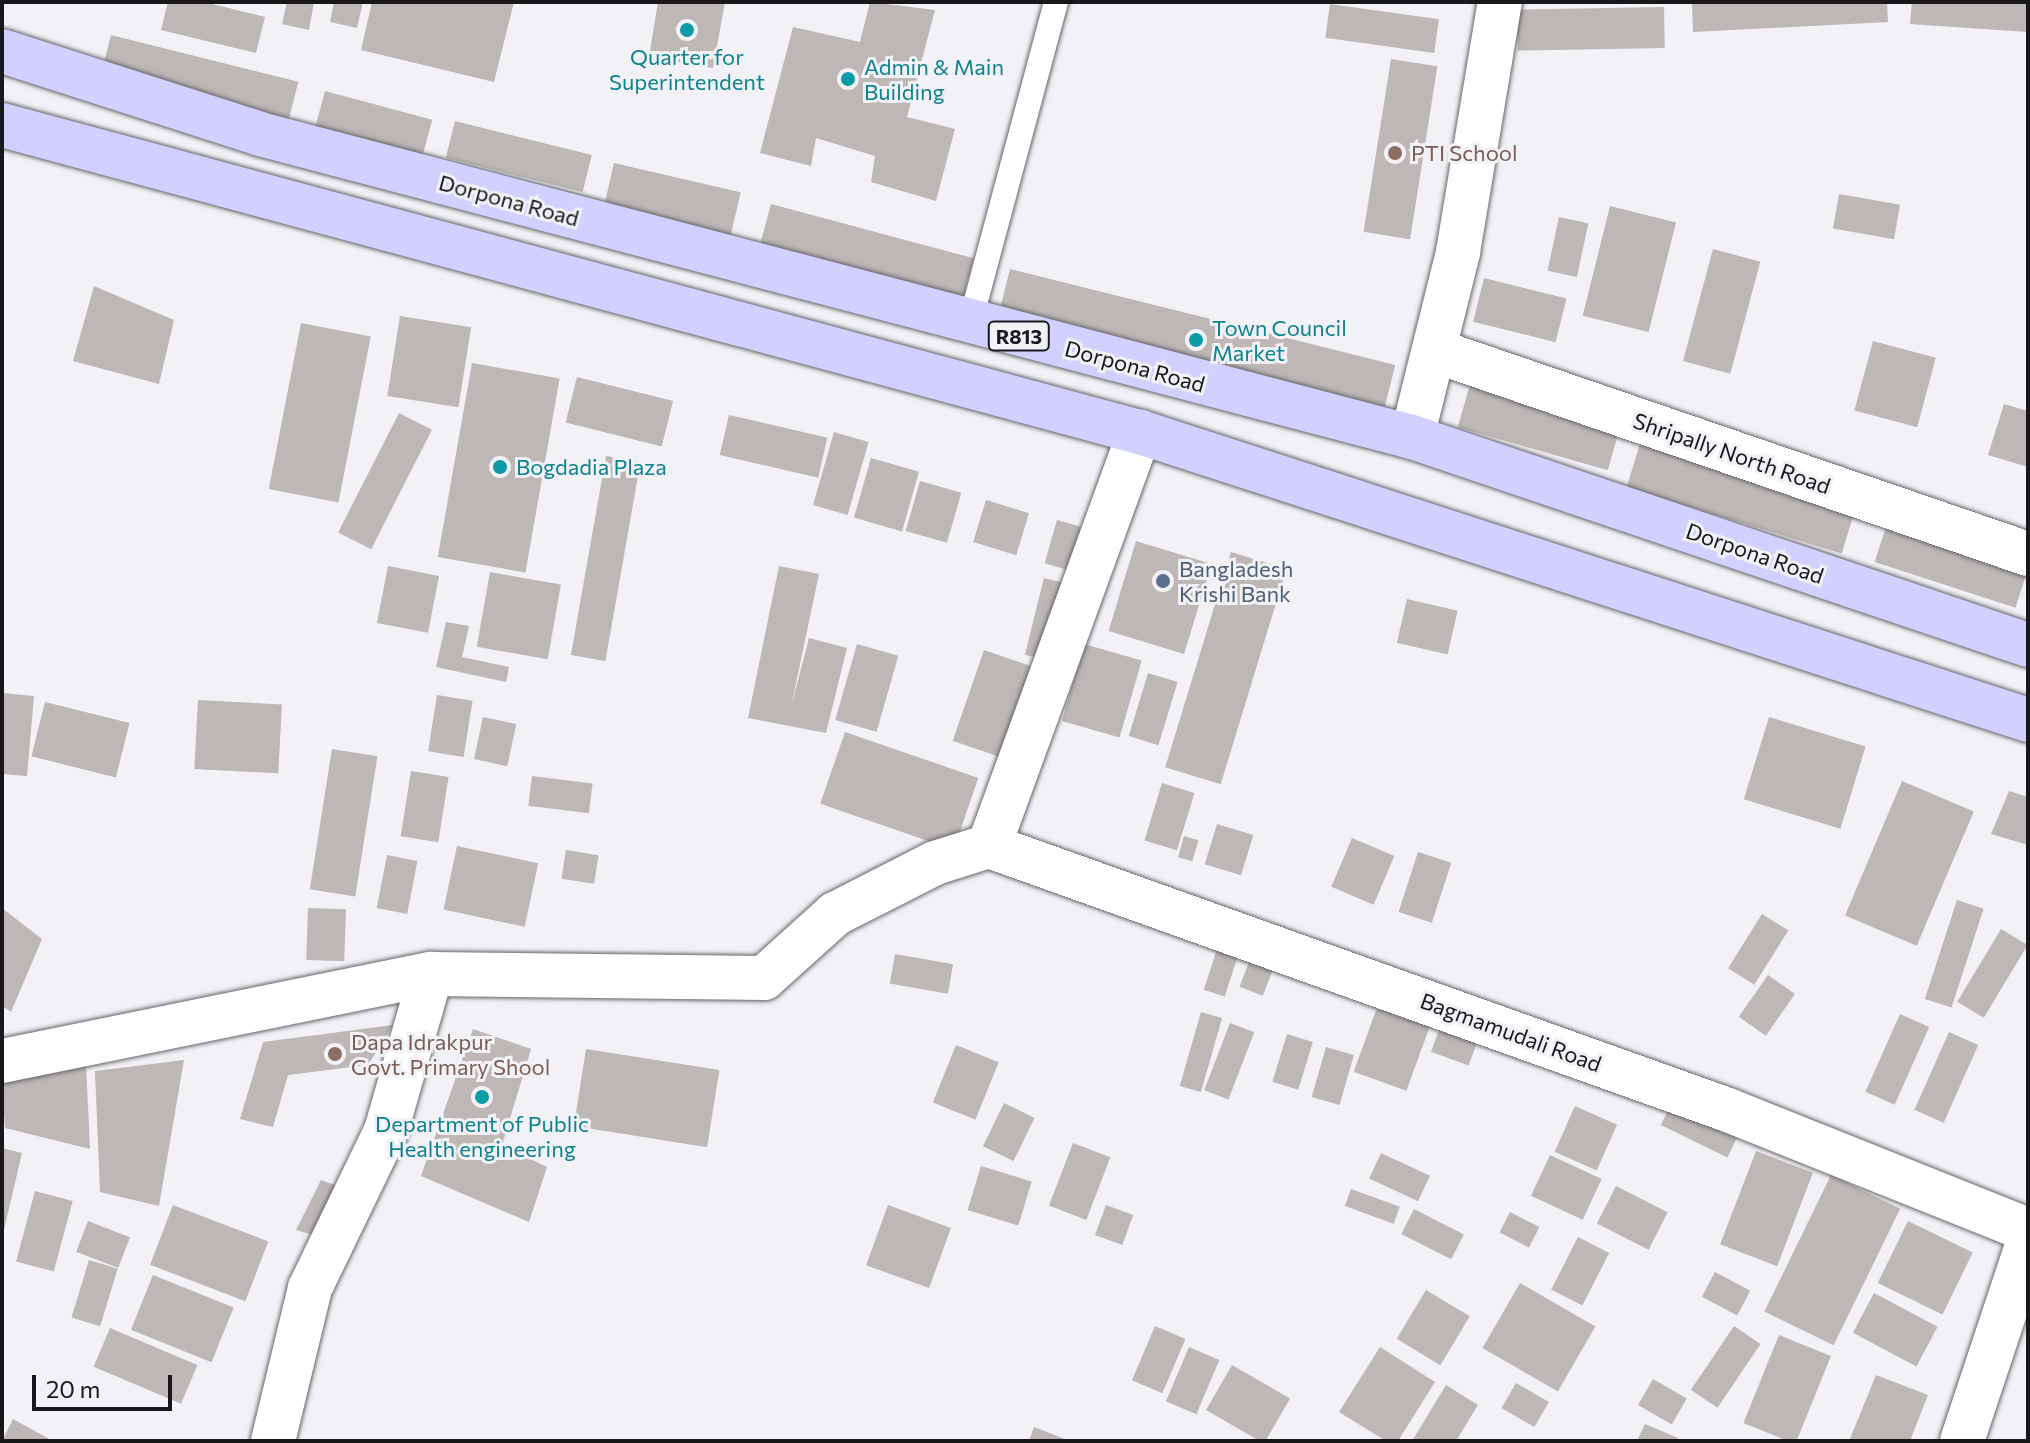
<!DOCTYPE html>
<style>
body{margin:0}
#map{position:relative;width:2030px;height:1443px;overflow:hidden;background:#f1f1f6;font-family:Commissioner,sans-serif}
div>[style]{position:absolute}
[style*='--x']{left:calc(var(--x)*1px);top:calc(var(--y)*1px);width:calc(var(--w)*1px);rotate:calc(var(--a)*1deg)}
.building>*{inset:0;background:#bdb7b6;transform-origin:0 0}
.roads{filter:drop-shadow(0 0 2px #66666b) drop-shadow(0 0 2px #66666b)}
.lane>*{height:24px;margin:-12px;padding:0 12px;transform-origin:12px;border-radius:12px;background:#fff}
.street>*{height:44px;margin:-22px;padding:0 22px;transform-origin:22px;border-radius:22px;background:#fff}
.primary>*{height:44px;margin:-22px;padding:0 22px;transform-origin:22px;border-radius:22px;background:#d2d0fe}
.dots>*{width:22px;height:22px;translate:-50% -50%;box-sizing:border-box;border:4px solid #f1f1f6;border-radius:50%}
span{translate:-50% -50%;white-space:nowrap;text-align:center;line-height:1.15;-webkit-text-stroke:6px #f1f1f6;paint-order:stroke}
.shield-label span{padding:2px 6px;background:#f1f1f6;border:2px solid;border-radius:6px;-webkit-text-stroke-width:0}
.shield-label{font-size:20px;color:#18181a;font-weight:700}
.culture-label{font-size:22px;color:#0d838f}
.left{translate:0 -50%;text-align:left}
.education-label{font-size:22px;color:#785e54}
.street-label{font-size:22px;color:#18181a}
.service-label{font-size:22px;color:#4e5e75}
.frame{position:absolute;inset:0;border:4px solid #18181a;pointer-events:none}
.scale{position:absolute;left:32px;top:1375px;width:140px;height:36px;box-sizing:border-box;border:4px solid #18181a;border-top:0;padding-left:10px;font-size:24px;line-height:28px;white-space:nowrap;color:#18181a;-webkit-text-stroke:6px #f1f1f6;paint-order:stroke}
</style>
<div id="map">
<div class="building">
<div style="clip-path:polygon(168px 2px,204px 2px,265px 17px,256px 53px,161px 30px)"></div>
<div style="clip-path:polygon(287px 2px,314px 2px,309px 30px,282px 24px)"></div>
<div style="clip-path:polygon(334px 2px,363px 2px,357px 28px,330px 22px)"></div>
<div style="clip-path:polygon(372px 2px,514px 2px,494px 82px,361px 50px)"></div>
<div style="clip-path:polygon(658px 2px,725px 2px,713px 68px,649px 57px)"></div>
<div style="clip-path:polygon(870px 2px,935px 10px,907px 117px,955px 129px,936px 201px,871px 182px,875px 156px,816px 138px,811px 166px,760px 153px,793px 27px,860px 42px)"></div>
<div style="clip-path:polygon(1692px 2px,1887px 2px,1888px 22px,1693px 32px)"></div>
<div style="clip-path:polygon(1912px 2px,2028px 2px,2028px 32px,1910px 24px)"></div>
<div style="left:1330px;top:4px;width:110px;height:34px;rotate:8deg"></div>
<div style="left:1664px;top:7px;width:41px;height:147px;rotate:89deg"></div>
<div style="left:111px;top:35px;width:193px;height:42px;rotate:14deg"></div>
<div style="left:1391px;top:59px;width:47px;height:175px;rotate:9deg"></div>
<div style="left:325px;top:91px;width:111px;height:41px;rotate:15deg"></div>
<div style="left:455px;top:121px;width:141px;height:38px;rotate:14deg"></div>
<div style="left:614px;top:163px;width:130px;height:45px;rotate:13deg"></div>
<div style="left:1839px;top:194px;width:62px;height:35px;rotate:10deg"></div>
<div style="left:771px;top:204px;width:210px;height:42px;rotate:15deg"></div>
<div style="left:1610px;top:206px;width:68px;height:113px;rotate:14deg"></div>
<div style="left:1559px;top:217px;width:30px;height:55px;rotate:12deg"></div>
<div style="left:1713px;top:249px;width:49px;height:116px;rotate:15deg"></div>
<div style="left:1010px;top:269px;width:397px;height:46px;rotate:14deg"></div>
<div style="left:1484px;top:278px;width:85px;height:45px;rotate:14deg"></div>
<div style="clip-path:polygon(94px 286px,174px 320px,159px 384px,73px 361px)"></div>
<div style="left:400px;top:316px;width:72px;height:81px;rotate:9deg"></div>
<div style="left:301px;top:323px;width:71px;height:169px;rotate:11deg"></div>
<div style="left:1873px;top:341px;width:65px;height:72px;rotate:15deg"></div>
<div style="left:472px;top:363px;width:89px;height:197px;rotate:10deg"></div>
<div style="left:577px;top:377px;width:99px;height:47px;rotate:14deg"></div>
<div style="left:1471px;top:381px;width:156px;height:48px;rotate:16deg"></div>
<div style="clip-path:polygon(2004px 404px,2028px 411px,2028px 467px,1988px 455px)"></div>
<div style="left:399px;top:413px;width:37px;height:134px;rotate:27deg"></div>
<div style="left:729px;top:415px;width:101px;height:41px;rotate:13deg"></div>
<div style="left:834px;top:432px;width:36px;height:76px;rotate:16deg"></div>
<div style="left:1642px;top:437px;width:225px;height:53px;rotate:17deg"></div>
<div style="left:606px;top:456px;width:35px;height:202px;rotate:10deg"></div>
<div style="left:871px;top:458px;width:50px;height:62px;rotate:16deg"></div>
<div style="left:920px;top:481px;width:43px;height:52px;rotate:16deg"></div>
<div style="left:986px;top:500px;width:45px;height:44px;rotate:17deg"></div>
<div style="left:1057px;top:520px;width:29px;height:45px;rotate:16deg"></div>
<div style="left:1887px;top:524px;width:148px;height:40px;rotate:18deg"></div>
<div style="left:1136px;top:541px;width:79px;height:94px;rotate:17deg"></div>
<div style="left:1231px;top:552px;width:58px;height:225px;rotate:17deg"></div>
<div style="left:388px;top:566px;width:52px;height:58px;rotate:11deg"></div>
<div style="clip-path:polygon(779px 566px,819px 574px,791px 707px,809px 638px,847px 648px,826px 733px,748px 718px)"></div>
<div style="left:490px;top:572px;width:72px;height:76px;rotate:10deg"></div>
<div style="left:1044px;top:578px;width:25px;height:79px;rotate:14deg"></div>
<div style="left:1407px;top:599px;width:52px;height:45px;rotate:13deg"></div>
<div style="clip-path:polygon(446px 622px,469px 626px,462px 657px,509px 667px,506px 682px,436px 667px)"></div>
<div style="left:857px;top:644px;width:43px;height:79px;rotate:16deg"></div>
<div style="left:1084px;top:644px;width:60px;height:80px;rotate:16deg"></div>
<div style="left:984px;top:650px;width:59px;height:96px;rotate:19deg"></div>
<div style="left:1148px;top:673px;width:31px;height:66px;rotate:17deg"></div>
<div style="clip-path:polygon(2px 693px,34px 696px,27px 776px,2px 774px)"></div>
<div style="left:437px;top:695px;width:36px;height:57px;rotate:9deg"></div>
<div style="left:198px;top:700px;width:84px;height:69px;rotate:3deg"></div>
<div style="left:45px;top:702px;width:87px;height:56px;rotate:14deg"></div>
<div style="left:483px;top:717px;width:34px;height:43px;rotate:12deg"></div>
<div style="left:1769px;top:717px;width:101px;height:86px;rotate:17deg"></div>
<div style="left:845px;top:732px;width:141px;height:76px;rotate:19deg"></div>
<div style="left:332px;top:749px;width:46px;height:142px;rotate:9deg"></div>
<div style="left:411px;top:771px;width:38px;height:66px;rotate:9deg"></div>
<div style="left:532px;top:776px;width:61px;height:30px;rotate:7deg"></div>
<div style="left:1902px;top:781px;width:78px;height:146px;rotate:23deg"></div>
<div style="left:1162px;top:783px;width:34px;height:60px;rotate:17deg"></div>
<div style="clip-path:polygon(2009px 791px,2028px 797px,2028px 845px,1991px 834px)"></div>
<div style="left:1217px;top:824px;width:38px;height:42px;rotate:17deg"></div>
<div style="left:1184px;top:836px;width:15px;height:22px;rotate:16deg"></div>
<div style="left:1352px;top:838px;width:46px;height:53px;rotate:23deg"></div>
<div style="left:457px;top:846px;width:83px;height:65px;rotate:12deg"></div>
<div style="left:566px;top:850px;width:33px;height:29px;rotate:9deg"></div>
<div style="left:1418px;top:852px;width:35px;height:63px;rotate:18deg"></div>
<div style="left:387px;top:855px;width:31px;height:54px;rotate:11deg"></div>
<div style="left:1957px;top:900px;width:28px;height:104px;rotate:18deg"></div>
<div style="clip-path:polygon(2px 908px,42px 939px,11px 1012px,2px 1006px)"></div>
<div style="left:308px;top:908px;width:38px;height:52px;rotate:2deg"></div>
<div style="left:1762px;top:914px;width:31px;height:64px;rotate:32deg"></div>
<div style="left:2001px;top:929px;width:31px;height:85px;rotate:31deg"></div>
<div style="left:1218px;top:946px;width:22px;height:46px;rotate:18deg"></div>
<div style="left:895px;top:954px;width:59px;height:30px;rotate:10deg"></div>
<div style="left:1252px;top:954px;width:25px;height:35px;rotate:21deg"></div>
<div style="left:1768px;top:975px;width:33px;height:51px;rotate:35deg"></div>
<div style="left:1378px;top:1005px;width:56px;height:71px;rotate:20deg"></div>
<div style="left:1201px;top:1012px;width:22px;height:77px;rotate:16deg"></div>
<div style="left:1900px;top:1014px;width:32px;height:85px;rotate:24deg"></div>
<div style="left:1444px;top:1016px;width:40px;height:38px;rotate:20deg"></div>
<div style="left:1230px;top:1023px;width:26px;height:72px;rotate:21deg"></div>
<div style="clip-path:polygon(393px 1025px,368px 1065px,288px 1075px,273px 1127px,240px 1119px,263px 1042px)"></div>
<div style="clip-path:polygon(473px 1029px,531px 1049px,502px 1145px,547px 1167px,529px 1222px,421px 1176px)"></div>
<div style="left:1949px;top:1032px;width:32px;height:85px;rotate:24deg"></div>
<div style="left:1287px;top:1034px;width:27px;height:50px;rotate:17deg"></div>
<div style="left:956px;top:1045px;width:46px;height:62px;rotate:22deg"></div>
<div style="left:1326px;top:1047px;width:29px;height:52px;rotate:16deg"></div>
<div style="left:586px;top:1049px;width:135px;height:78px;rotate:9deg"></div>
<div style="clip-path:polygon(184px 1060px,159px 1206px,100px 1192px,95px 1071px)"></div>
<div style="clip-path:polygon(86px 1064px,90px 1149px,5px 1128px,2px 1082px)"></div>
<div style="left:1674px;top:1098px;width:74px;height:30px;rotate:26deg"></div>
<div style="left:1004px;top:1103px;width:34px;height:48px;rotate:26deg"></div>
<div style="left:1575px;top:1106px;width:46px;height:50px;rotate:24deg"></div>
<div style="left:1073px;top:1143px;width:40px;height:67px;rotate:21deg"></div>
<div style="clip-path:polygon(2px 1148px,22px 1153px,3px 1234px,2px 1234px)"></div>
<div style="left:1756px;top:1151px;width:61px;height:100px;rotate:21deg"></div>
<div style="left:1381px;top:1153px;width:54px;height:28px;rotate:25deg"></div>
<div style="left:1550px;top:1155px;width:57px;height:45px;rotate:25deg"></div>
<div style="left:981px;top:1166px;width:53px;height:46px;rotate:17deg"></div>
<div style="left:1831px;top:1175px;width:77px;height:152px;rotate:26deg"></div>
<div style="clip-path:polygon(321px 1180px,343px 1188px,320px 1237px,296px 1230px)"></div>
<div style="left:1616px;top:1186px;width:58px;height:42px;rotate:27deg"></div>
<div style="left:1351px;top:1189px;width:52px;height:18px;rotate:20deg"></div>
<div style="left:35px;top:1191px;width:39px;height:73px;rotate:15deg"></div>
<div style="left:173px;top:1205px;width:102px;height:64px;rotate:21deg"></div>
<div style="left:888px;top:1205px;width:67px;height:64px;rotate:20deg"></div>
<div style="left:1106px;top:1205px;width:29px;height:32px;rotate:20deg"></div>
<div style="left:1414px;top:1209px;width:56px;height:28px;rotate:27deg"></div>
<div style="left:1510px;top:1212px;width:33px;height:23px;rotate:27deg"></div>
<div style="left:88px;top:1221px;width:45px;height:33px;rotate:21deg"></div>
<div style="left:1908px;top:1221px;width:72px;height:69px;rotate:26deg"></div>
<div style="left:1578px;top:1237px;width:35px;height:59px;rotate:27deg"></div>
<div style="left:89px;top:1260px;width:30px;height:60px;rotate:17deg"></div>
<div style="left:1715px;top:1272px;width:40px;height:28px;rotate:28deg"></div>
<div style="left:153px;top:1275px;width:87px;height:59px;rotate:22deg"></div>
<div style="left:1520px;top:1283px;width:87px;height:75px;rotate:30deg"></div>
<div style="left:1426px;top:1290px;width:51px;height:57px;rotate:31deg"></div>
<div style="left:1874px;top:1293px;width:72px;height:45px;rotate:28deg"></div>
<div style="left:1155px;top:1326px;width:33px;height:59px;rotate:23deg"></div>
<div style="left:1734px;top:1326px;width:32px;height:77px;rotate:34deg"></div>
<div style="left:110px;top:1328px;width:95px;height:42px;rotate:23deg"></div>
<div style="left:1779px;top:1335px;width:56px;height:95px;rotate:22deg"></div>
<div style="left:1189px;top:1347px;width:33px;height:59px;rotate:23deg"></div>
<div style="clip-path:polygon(1380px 1347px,1435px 1382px,1398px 1441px,1386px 1441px,1339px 1412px)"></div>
<div style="left:1232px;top:1365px;width:67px;height:52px;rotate:30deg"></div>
<div style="clip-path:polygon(1876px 1375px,1928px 1395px,1910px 1441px,1849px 1441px)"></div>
<div style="left:1653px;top:1379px;width:39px;height:30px;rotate:30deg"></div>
<div style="left:1516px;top:1383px;width:38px;height:29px;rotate:30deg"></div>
<div style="clip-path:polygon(1446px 1385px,1478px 1405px,1456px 1441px,1412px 1441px)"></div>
<div style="clip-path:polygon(13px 1419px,53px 1441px,2px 1441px)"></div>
<div style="clip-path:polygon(1645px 1424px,1678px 1438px,1677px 1441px,1637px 1441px)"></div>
<div style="clip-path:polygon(1034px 1427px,1070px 1441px,1029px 1441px)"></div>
</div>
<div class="roads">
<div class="lane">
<div style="--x:970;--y:323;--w:332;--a:-75"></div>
</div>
<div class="street">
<div style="--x:1436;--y:351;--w:626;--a:18.93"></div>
<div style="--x:1412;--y:437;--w:191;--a:-76"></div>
<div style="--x:1458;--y:252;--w:254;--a:-80.5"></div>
<div style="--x:989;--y:846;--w:785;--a:19.66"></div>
<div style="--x:1728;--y:1110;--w:323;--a:21.8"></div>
<div style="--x:2;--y:1061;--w:438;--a:-11.5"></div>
<div style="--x:431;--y:974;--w:333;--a:0.7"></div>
<div style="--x:764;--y:978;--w:96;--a:-42"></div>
<div style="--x:835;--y:914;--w:112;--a:-27"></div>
<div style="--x:935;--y:863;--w:57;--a:-17.5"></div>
<div style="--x:989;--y:846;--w:441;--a:-70"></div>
<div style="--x:273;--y:1441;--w:157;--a:-76.4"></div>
<div style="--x:310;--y:1288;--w:174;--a:-64.2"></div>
<div style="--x:386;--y:1131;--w:163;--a:-74"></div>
<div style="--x:1962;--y:1441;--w:209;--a:-71.6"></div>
</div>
<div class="primary">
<div style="--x:2;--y:51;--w:271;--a:17.8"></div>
<div style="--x:260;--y:134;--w:1191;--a:14.74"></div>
<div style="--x:1412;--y:437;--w:650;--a:18.66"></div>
<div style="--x:2;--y:125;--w:1179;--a:15.1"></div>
<div style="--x:1140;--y:432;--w:934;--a:17.97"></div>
</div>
</div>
<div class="dots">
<div style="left:687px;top:30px;background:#0f9aa8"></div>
<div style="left:848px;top:79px;background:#0f9aa8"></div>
<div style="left:1395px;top:153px;background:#8d6e63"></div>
<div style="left:1196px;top:340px;background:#0f9aa8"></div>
<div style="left:500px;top:467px;background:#0f9aa8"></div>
<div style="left:1163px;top:581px;background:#5c6f8a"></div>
<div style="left:335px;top:1054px;background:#8d6e63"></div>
<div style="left:482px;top:1097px;background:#0f9aa8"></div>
</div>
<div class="shield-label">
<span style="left:1019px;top:336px">R813</span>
</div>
<div class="culture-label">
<span style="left:687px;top:69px">Quarter for<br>Superintendent</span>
<span class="left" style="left:864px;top:79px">Admin &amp; Main<br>Building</span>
<span class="left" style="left:1212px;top:340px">Town Council<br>Market</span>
<span class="left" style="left:516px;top:467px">Bogdadia Plaza</span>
<span style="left:482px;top:1136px">Department of Public<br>Health engineering</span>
</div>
<div class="education-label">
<span class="left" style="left:1411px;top:153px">PTI School</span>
<span class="left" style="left:351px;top:1054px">Dapa Idrakpur<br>Govt. Primary Shool</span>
</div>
<div class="street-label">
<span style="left:509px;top:200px;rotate:15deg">Dorpona Road</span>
<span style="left:1135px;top:366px;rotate:15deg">Dorpona Road</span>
<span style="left:1732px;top:453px;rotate:19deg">Shripally North Road</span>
<span style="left:1755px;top:553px;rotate:19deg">Dorpona Road</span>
<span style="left:1511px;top:1032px;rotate:20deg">Bagmamudali Road</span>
</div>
<div class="service-label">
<span class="left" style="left:1179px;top:581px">Bangladesh<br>Krishi Bank</span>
</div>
<div class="frame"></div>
<div class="scale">20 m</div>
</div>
